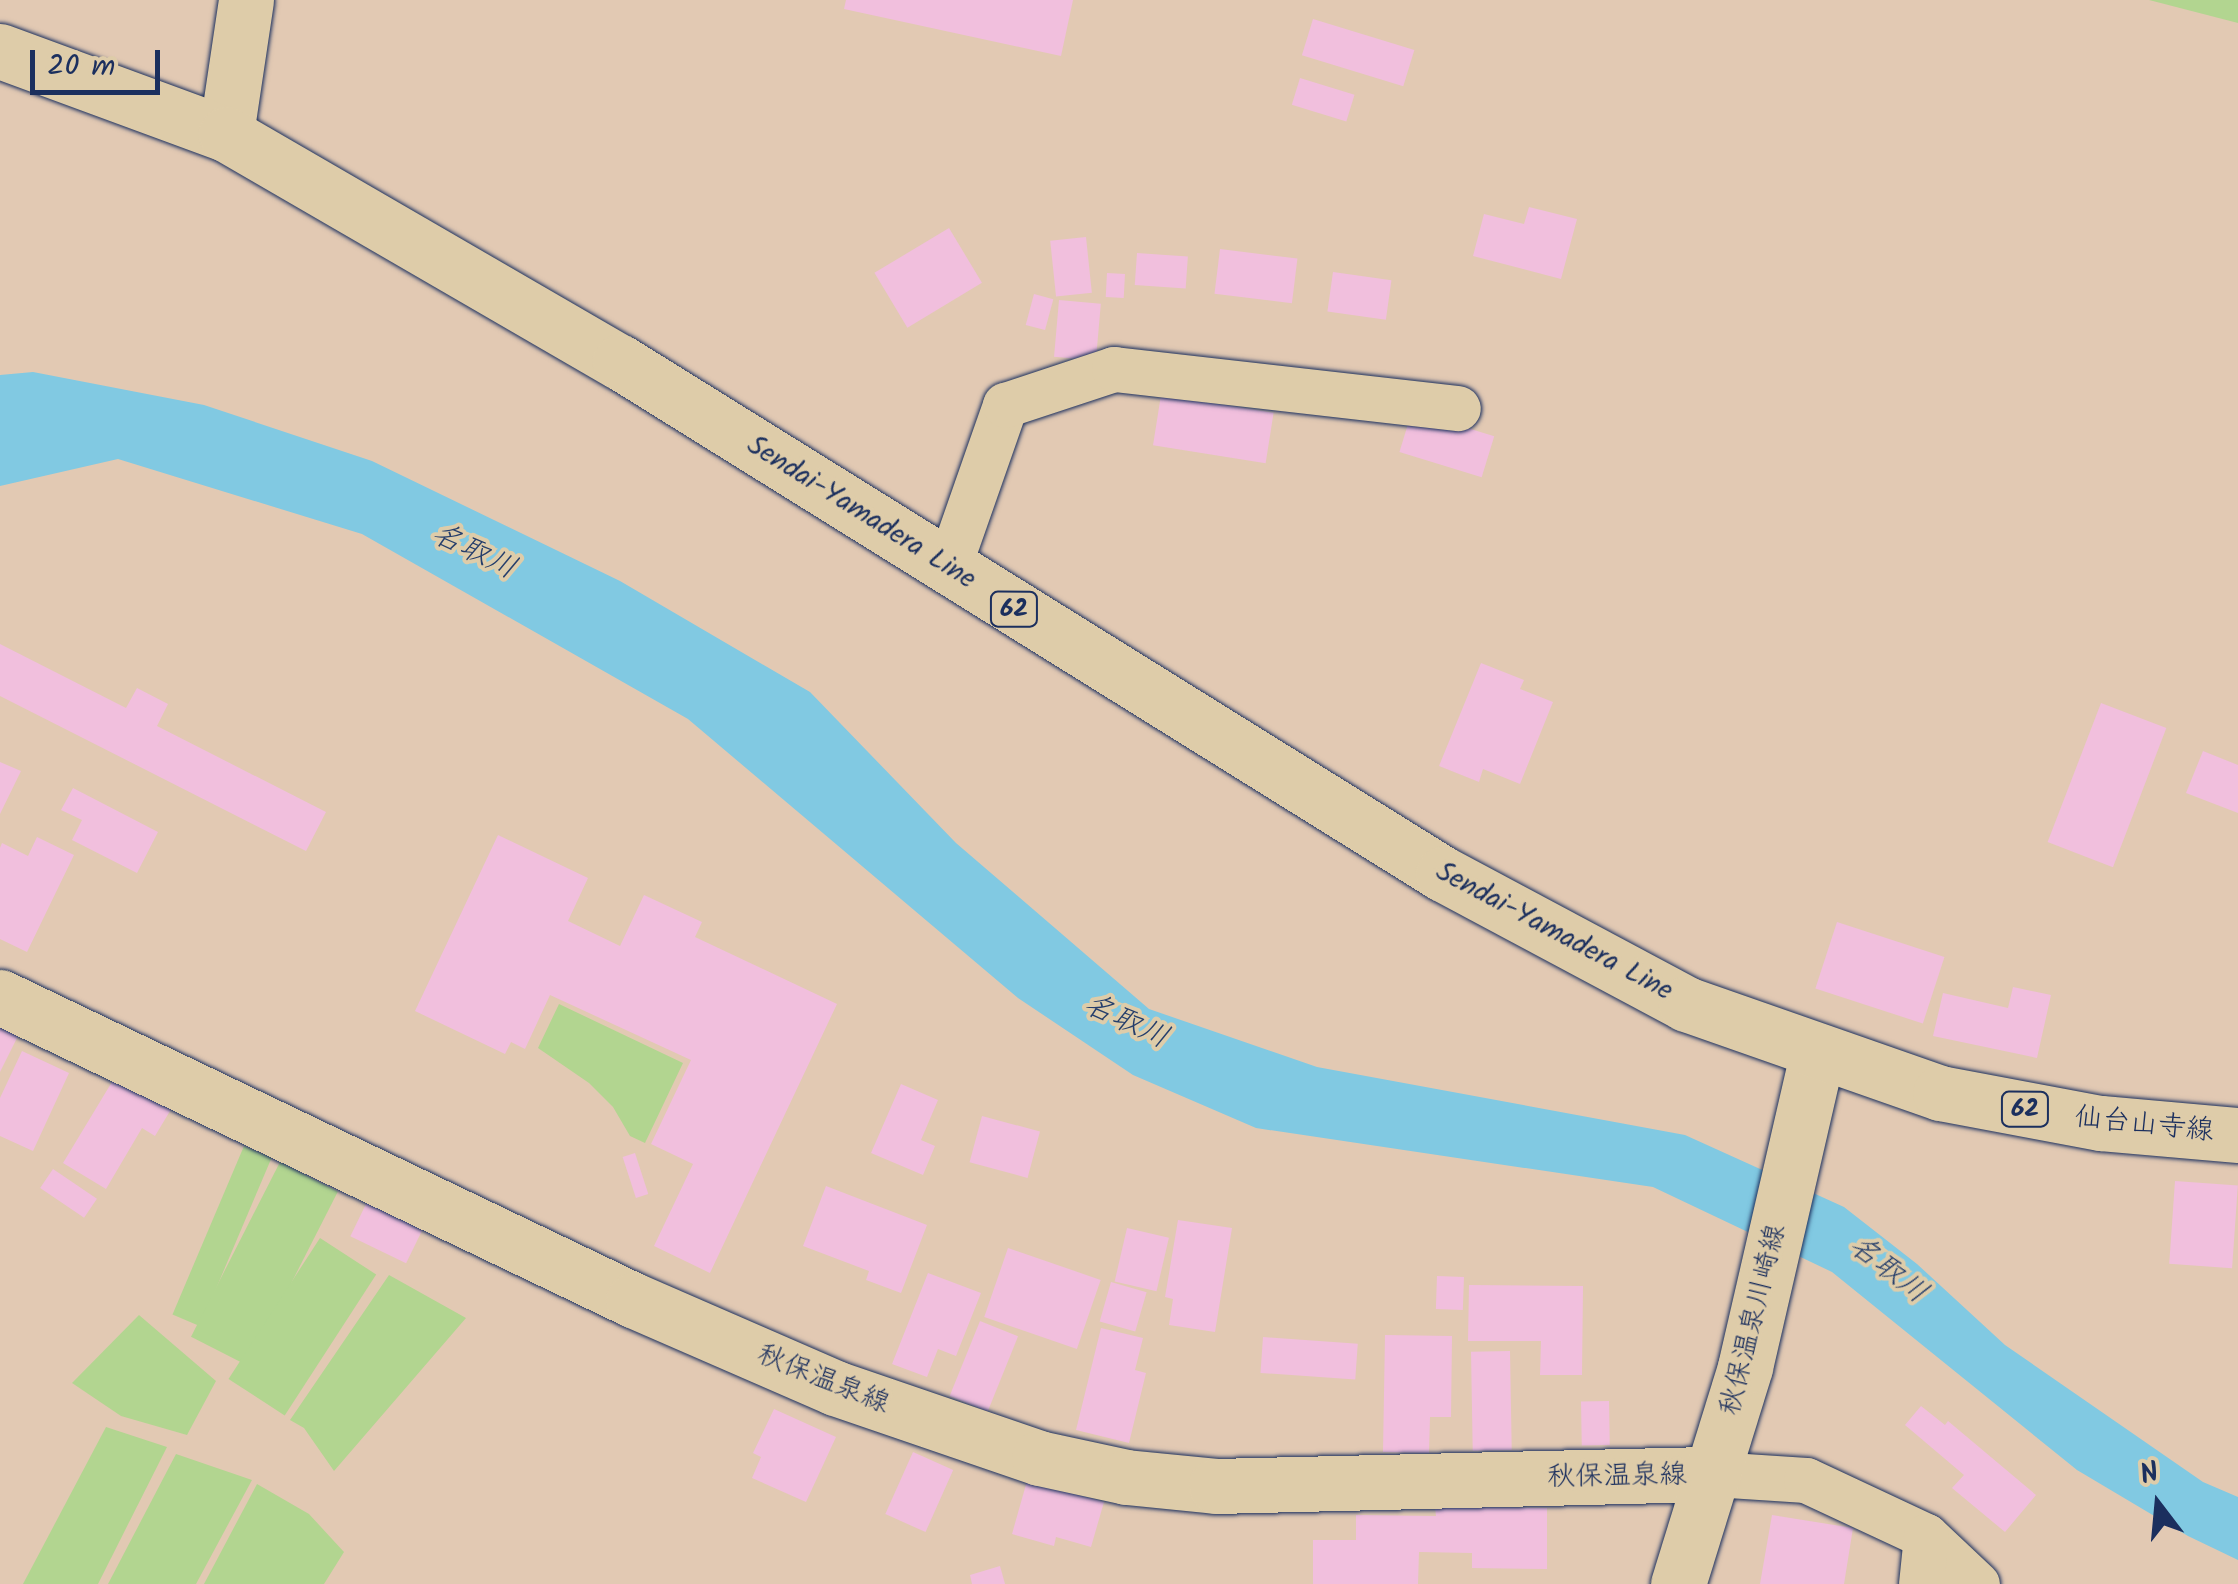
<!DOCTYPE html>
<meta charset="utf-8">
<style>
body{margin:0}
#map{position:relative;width:2238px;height:1584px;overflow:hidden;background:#e2c9b3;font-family:Kalam,"Klee One",sans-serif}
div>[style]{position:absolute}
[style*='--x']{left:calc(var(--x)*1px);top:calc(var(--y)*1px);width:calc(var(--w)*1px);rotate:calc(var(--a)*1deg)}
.green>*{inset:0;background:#b2d590;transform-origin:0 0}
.water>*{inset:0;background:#81c9e2}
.building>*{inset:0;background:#f1bfdd;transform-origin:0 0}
.roads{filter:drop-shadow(0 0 2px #1b2f5e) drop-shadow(0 0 2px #1b2f5e)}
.minor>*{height:45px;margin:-22.5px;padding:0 22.5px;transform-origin:22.5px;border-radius:22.5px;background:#decca9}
.secondary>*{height:55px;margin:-27.5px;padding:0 27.5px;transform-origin:27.5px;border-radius:27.5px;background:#decca9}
.primary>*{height:55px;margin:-27.5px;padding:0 27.5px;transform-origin:27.5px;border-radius:27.5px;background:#decca9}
span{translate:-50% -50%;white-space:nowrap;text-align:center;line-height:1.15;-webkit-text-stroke:8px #decca9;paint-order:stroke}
.shield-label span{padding:2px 8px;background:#decca9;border:2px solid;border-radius:8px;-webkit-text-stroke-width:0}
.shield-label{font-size:25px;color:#1b2f5e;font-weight:700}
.street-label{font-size:28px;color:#1b2f5e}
.water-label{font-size:30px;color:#253e6b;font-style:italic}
.north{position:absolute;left:2108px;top:1454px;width:100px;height:100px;-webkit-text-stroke:8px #decca9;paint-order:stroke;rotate:344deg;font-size:28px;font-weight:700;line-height:40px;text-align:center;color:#1b2f5e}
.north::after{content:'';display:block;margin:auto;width:35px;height:45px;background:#1b2f5e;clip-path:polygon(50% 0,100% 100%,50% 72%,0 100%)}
.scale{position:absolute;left:30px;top:50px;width:130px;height:45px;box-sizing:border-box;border:5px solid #1b2f5e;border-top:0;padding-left:12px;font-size:30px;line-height:35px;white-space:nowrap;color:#1b2f5e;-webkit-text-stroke:8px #decca9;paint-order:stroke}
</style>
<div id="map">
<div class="green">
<div style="clip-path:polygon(2149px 0,2238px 0,2238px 23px)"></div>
<div style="clip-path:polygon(559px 1004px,683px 1063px,645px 1143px,630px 1136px,613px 1107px,589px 1083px,538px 1048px)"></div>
<div style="left:244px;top:1146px;width:30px;height:183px;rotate:23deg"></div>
<div style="left:280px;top:1162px;width:65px;height:196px;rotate:27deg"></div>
<div style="left:320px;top:1238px;width:67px;height:168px;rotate:33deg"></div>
<div style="clip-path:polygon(389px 1275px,466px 1318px,334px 1471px,304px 1428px,290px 1420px)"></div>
<div style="clip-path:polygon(139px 1315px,216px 1381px,187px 1435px,121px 1416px,72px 1383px)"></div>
<div style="clip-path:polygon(106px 1427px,167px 1447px,98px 1584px,23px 1584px)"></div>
<div style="clip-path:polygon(176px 1454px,252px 1480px,196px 1584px,108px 1584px)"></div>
<div style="clip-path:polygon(257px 1484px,309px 1514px,344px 1552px,324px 1584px,204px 1584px)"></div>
</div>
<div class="water">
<div style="clip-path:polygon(33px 372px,204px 405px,372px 461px,620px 581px,810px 692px,956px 843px,1149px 1009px,1317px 1067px,1685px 1135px,1844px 1207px,1917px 1264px,2005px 1345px,2203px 1482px,2238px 1497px,2238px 1560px,2188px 1536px,2077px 1470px,1832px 1272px,1653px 1187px,1256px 1128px,1133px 1075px,1018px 998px,688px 719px,362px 534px,118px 459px,0 486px,0 375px)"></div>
</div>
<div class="building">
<div style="clip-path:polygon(846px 0,1073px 0,1061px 56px,844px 9px)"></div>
<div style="left:1313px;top:19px;width:106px;height:38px;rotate:17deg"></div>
<div style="left:1300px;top:78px;width:57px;height:28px;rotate:17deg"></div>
<div style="clip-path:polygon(1529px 207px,1577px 219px,1561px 279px,1473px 256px,1484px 214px,1524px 224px)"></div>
<div style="left:949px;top:228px;width:64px;height:87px;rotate:59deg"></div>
<div style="left:1086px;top:237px;width:56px;height:36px;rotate:84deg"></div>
<div style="left:1220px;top:249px;width:78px;height:45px;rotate:7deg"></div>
<div style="left:1137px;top:253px;width:51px;height:32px;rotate:4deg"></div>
<div style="left:1333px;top:272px;width:59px;height:40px;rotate:8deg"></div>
<div style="left:1107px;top:273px;width:18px;height:24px;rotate:3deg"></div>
<div style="left:1034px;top:294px;width:20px;height:32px;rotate:15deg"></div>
<div style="left:1059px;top:300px;width:42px;height:57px;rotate:5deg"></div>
<div style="left:1161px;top:395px;width:114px;height:51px;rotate:9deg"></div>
<div style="left:1412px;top:411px;width:86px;height:43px;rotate:17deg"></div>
<div style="clip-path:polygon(0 644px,126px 708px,137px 688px,168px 704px,157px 726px,326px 812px,306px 851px,0 696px)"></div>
<div style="clip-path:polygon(1481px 663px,1524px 680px,1520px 689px,1553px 702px,1520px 784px,1483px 769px,1479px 782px,1439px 766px)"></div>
<div style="left:2101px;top:703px;width:70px;height:149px;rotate:21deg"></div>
<div style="clip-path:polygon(2203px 751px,2238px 765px,2238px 813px,2186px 793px)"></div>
<div style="clip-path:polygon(0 762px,21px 771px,0 814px)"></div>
<div style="clip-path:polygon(73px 788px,158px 832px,137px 873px,72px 840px,82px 820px,61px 810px)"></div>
<div style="clip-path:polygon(498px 835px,588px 878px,568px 921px,620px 946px,644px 895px,702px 922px,695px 937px,837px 1004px,710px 1273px,654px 1246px,693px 1164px,651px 1144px,691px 1060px,550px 995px,525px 1049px,511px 1042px,505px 1054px,415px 1011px)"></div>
<div style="clip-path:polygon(37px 837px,74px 855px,27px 952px,0 939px,0 848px,2px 843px,28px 856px)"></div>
<div style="left:1837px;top:922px;width:113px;height:70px;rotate:18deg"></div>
<div style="clip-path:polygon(2013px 987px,2051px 995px,2037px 1058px,1933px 1036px,1943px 993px,2008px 1008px)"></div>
<div style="clip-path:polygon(0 1027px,18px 1036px,0 1072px)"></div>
<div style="clip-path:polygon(22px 1051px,69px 1073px,33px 1151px,0 1136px,0 1098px)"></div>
<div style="clip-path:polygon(118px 1072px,173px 1106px,155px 1136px,142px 1128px,106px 1189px,63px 1163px)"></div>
<div style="clip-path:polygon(901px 1084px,938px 1100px,921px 1140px,935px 1146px,923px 1175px,871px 1153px)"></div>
<div style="left:982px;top:1116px;width:60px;height:48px;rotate:15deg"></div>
<div style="left:635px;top:1153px;width:43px;height:13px;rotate:72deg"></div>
<div style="left:53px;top:1169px;width:53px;height:23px;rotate:34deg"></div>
<div style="left:2175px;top:1181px;width:63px;height:83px;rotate:4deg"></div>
<div style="clip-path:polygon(826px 1186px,927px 1225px,901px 1293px,866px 1280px,869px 1271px,803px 1246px)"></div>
<div style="left:367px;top:1202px;width:62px;height:38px;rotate:26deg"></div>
<div style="clip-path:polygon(1178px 1220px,1232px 1228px,1215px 1332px,1169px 1325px,1173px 1299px,1165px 1297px)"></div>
<div style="left:1127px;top:1228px;width:43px;height:55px;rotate:13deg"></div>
<div style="left:1008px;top:1248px;width:98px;height:73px;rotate:19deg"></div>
<div style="clip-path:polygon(928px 1273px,981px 1293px,956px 1356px,938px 1349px,927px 1377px,892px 1364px)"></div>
<div style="left:1437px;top:1276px;width:27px;height:33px;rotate:2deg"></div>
<div style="left:1111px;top:1282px;width:37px;height:41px;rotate:16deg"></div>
<div style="clip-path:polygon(1469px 1285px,1583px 1286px,1582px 1375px,1540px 1375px,1541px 1341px,1468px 1341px)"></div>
<div style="left:980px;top:1321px;width:41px;height:81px;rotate:22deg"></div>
<div style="clip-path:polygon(1101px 1328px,1143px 1338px,1135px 1370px,1146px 1373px,1129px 1443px,1076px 1430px)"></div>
<div style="clip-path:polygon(1385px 1335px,1452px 1336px,1451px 1417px,1430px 1417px,1429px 1453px,1383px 1452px)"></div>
<div style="left:1263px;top:1337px;width:95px;height:36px;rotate:4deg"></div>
<div style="left:1510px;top:1351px;width:99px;height:39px;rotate:89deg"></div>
<div style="left:1609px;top:1401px;width:44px;height:28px;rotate:89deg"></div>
<div style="clip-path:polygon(1921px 1406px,1945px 1425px,1948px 1421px,2036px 1495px,2005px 1532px,1952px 1488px,1964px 1475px,1905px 1425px)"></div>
<div style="clip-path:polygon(774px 1409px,836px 1437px,806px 1502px,752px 1478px,761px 1457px,753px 1453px)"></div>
<div style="left:913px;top:1452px;width:44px;height:68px;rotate:24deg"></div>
<div style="clip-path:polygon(1027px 1481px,1104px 1502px,1091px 1547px,1056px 1537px,1054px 1546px,1012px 1534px)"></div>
<div style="clip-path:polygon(1435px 1507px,1547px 1508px,1547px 1569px,1472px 1568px,1472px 1553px,1419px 1552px,1418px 1584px,1313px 1584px,1313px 1540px,1356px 1540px,1356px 1515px,1436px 1516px)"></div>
<div style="clip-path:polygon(1772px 1515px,1853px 1528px,1844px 1584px,1760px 1584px)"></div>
<div style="clip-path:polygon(1000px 1566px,1005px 1584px,972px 1584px,970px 1575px)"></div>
</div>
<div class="roads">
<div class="minor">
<div style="--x:948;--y:568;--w:173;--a:-70.7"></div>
<div style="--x:1005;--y:405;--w:115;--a:-18.3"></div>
<div style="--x:1114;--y:369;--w:346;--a:6.5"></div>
<div style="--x:1714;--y:1474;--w:92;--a:3.7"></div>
<div style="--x:1806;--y:1480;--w:132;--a:25"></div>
<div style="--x:1926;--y:1536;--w:70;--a:43.3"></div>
<div style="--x:1921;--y:1584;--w:48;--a:-84.1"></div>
</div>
<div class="secondary">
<div style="--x:226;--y:134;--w:135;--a:-81.5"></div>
<div style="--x:0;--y:997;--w:702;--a:25.58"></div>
<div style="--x:633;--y:1300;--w:220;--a:23.5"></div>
<div style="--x:835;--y:1388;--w:216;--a:18.9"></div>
<div style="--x:1039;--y:1458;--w:89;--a:12.3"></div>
<div style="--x:1126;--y:1477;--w:90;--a:5.7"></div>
<div style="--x:1216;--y:1486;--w:498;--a:-1.4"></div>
<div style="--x:1678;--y:1584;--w:227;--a:-72.8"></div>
<div style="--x:1745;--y:1367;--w:323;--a:-77"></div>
</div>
<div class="primary">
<div style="--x:0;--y:51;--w:241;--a:20.2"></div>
<div style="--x:226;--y:134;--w:455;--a:30.1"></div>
<div style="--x:620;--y:362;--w:969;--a:31.89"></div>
<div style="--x:1443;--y:874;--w:276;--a:28.1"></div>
<div style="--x:1686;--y:1004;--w:269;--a:19.3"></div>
<div style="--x:1940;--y:1093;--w:164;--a:10.6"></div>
<div style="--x:2101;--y:1123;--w:138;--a:5"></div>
</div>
</div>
<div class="shield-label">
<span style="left:1014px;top:609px">62</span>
<span style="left:2025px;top:1109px">62</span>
</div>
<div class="street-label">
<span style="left:861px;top:513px;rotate:32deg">Sendai-Yamadera Line</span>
<span style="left:1554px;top:932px;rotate:28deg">Sendai-Yamadera Line</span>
<span style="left:2144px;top:1125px;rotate:6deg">仙台山寺線</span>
<span style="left:1754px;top:1320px;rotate:-76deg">秋保温泉川崎線</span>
<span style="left:823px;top:1380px;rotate:22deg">秋保温泉線</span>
<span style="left:1617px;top:1477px;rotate:-1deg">秋保温泉線</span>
</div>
<div class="water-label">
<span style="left:474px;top:552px;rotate:26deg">名取川</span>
<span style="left:1126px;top:1022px;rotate:25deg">名取川</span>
<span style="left:1888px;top:1270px;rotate:38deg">名取川</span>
</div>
<div class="north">N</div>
<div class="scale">20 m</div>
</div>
